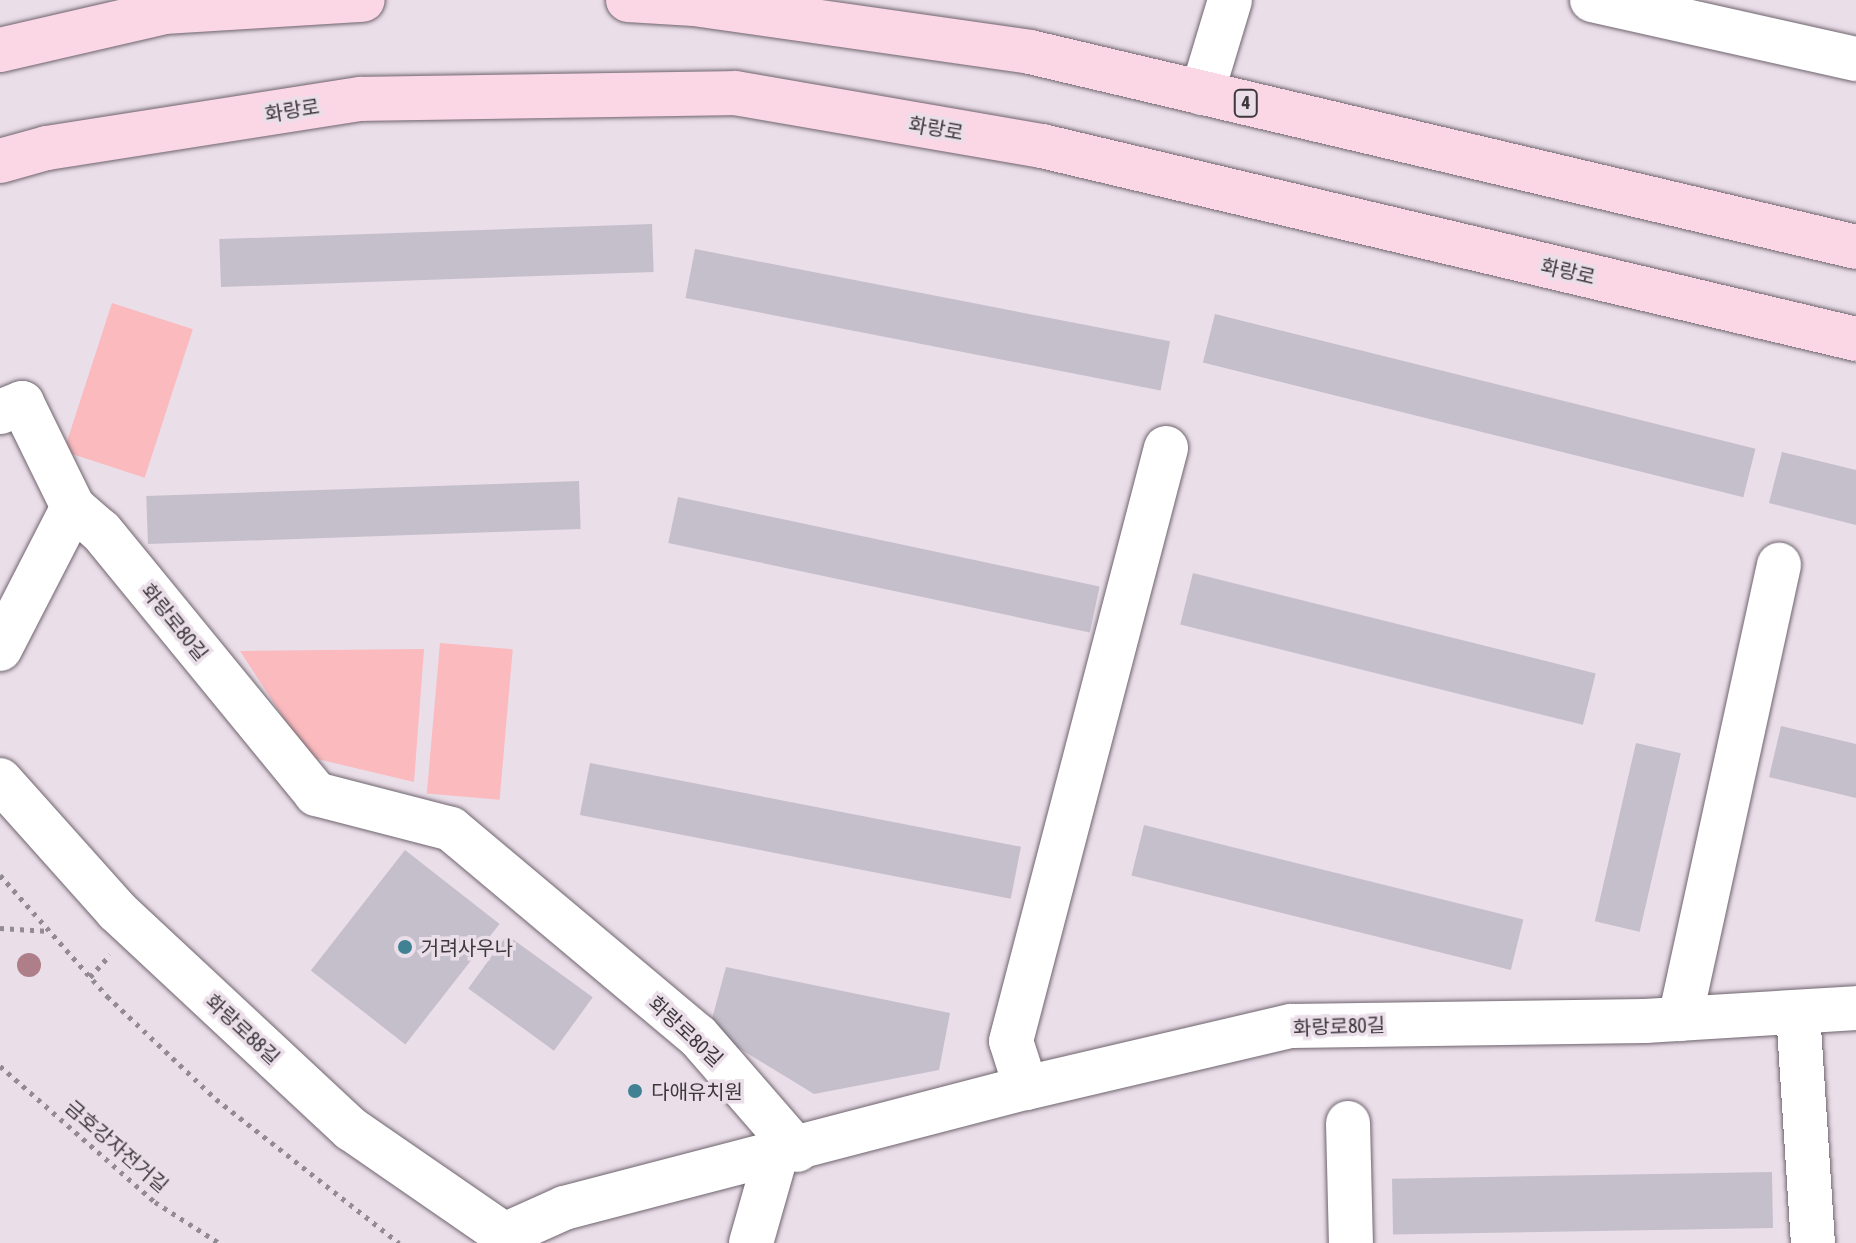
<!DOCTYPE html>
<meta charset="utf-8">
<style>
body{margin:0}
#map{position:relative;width:1856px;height:1243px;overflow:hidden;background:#eadee9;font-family:"Asap Condensed","Noto Sans KR",sans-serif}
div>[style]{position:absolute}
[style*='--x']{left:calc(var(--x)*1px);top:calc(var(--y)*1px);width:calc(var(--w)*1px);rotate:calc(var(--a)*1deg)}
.green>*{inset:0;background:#fababe;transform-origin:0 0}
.building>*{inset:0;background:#c5bfcc;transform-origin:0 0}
.path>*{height:5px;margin-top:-2.5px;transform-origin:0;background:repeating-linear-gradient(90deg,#938b93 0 4px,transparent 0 10px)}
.roads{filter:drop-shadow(0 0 2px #6f656e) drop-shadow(0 0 2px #6f656e)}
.minor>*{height:44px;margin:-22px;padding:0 22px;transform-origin:22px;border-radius:22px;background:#fff}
.major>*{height:44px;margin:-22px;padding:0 22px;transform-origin:22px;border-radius:22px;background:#fbd6e5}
.trees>*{width:24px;height:24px;margin:-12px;border-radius:50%;background:#ae7e89}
.dots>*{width:22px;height:22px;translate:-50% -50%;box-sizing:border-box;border:4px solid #eadee9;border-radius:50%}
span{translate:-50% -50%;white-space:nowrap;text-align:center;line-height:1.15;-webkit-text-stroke:7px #eadee9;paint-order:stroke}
.shield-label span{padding:2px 6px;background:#eadee9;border:2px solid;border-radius:6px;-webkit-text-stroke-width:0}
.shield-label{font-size:18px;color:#3c383c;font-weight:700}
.street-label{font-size:20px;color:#3c383c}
.poi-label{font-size:20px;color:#3c383c}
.left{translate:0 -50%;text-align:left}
</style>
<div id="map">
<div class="green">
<div style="left:112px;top:303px;width:85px;height:156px;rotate:18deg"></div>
<div style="left:440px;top:643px;width:73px;height:151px;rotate:5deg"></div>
<div style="clip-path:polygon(424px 649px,414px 782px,309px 757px,240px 651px)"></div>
</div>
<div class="building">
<div style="left:652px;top:224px;width:48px;height:433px;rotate:88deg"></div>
<div style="left:695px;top:249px;width:484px;height:50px;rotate:11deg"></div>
<div style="left:1215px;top:314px;width:557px;height:50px;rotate:14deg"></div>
<div style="clip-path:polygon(1782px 452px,1856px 470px,1856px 525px,1769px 503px)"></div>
<div style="left:579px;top:481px;width:48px;height:433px;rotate:88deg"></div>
<div style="left:678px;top:497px;width:431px;height:47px;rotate:12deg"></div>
<div style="left:1193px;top:573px;width:415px;height:53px;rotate:14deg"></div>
<div style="clip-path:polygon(1781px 726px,1856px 744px,1856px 798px,1769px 777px)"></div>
<div style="left:1636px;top:743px;width:46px;height:183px;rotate:13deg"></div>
<div style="left:590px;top:763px;width:439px;height:53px;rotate:11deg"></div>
<div style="left:1144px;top:825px;width:391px;height:52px;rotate:14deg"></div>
<div style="left:405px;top:850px;width:120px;height:153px;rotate:38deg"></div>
<div style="left:507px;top:935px;width:106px;height:66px;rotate:36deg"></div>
<div style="clip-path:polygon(726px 967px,950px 1013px,939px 1070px,814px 1094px,709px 1030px)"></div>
<div style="left:1772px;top:1172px;width:56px;height:380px;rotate:89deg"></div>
</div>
<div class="path">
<div style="--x:0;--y:875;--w:162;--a:48.5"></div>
<div style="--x:107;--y:996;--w:150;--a:43.4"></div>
<div style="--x:216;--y:1099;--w:233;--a:38.2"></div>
<div style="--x:0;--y:928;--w:49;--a:3.5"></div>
<div style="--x:90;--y:977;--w:30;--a:-48"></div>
<div style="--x:0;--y:1066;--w:206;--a:41.3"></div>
<div style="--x:155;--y:1202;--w:76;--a:32.6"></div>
</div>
<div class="roads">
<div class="minor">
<div style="--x:1592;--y:0;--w:271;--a:12.6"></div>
<div style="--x:1202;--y:93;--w:97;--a:-73.2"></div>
<div style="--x:0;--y:412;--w:24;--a:-22"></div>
<div style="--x:22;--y:403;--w:116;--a:63.9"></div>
<div style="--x:73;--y:507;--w:37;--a:41"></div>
<div style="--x:101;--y:531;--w:340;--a:50.7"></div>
<div style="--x:316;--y:794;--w:139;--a:14.5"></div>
<div style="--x:451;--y:829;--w:322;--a:40"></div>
<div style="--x:698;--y:1036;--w:151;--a:49"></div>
<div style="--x:0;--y:649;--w:160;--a:-62.8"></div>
<div style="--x:0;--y:780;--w:176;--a:48.2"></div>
<div style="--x:117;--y:911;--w:320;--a:43"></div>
<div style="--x:351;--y:1129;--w:201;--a:34.6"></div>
<div style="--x:1798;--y:1012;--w:231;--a:86.3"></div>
<div style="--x:1680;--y:1019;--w:465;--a:-77.7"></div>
<div style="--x:1026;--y:1088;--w:49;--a:-107.7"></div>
<div style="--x:1011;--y:1041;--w:613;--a:-75.35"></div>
<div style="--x:1348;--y:1123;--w:120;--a:88.6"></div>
<div style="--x:504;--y:1235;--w:66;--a:-24.2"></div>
<div style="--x:564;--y:1208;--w:477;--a:-14.6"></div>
<div style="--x:1026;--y:1088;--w:272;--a:-13.2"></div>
<div style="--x:1291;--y:1026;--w:354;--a:-0.8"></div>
<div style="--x:1645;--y:1021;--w:211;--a:-3.5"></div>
<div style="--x:751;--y:1243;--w:91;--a:-74.1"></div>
</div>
<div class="major">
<div style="--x:628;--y:0;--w:66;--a:3.5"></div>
<div style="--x:694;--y:4;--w:339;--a:8.1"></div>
<div style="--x:1030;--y:52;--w:849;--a:13.28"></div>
<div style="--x:0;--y:50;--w:168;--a:-13"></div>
<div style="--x:164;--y:12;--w:199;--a:-3.5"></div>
<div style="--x:0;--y:161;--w:49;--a:-15.5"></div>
<div style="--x:47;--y:148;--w:318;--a:-8.9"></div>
<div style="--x:361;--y:99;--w:374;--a:-0.9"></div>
<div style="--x:735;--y:93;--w:312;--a:9.8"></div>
<div style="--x:1042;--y:146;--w:837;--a:13.34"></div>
</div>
</div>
<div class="trees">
<div style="left:29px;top:965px"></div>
</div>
<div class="dots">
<div style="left:405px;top:947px;background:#408293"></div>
<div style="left:635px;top:1091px;background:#408293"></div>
</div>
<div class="shield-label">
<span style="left:1246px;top:103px">4</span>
</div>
<div class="street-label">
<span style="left:292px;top:110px;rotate:-9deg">화랑로</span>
<span style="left:936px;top:128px;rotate:10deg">화랑로</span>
<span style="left:1568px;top:271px;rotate:13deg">화랑로</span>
<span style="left:175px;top:622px;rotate:51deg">화랑로80길</span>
<span style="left:1339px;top:1026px;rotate:-2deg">화랑로80길</span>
<span style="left:243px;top:1029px;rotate:43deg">화랑로88길</span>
<span style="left:686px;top:1031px;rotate:43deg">화랑로80길</span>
<span style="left:117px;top:1146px;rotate:41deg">금호강자전거길</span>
</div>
<div class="poi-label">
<span class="left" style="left:421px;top:947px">거려사우나</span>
<span class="left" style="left:651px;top:1091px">다애유치원</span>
</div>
</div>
